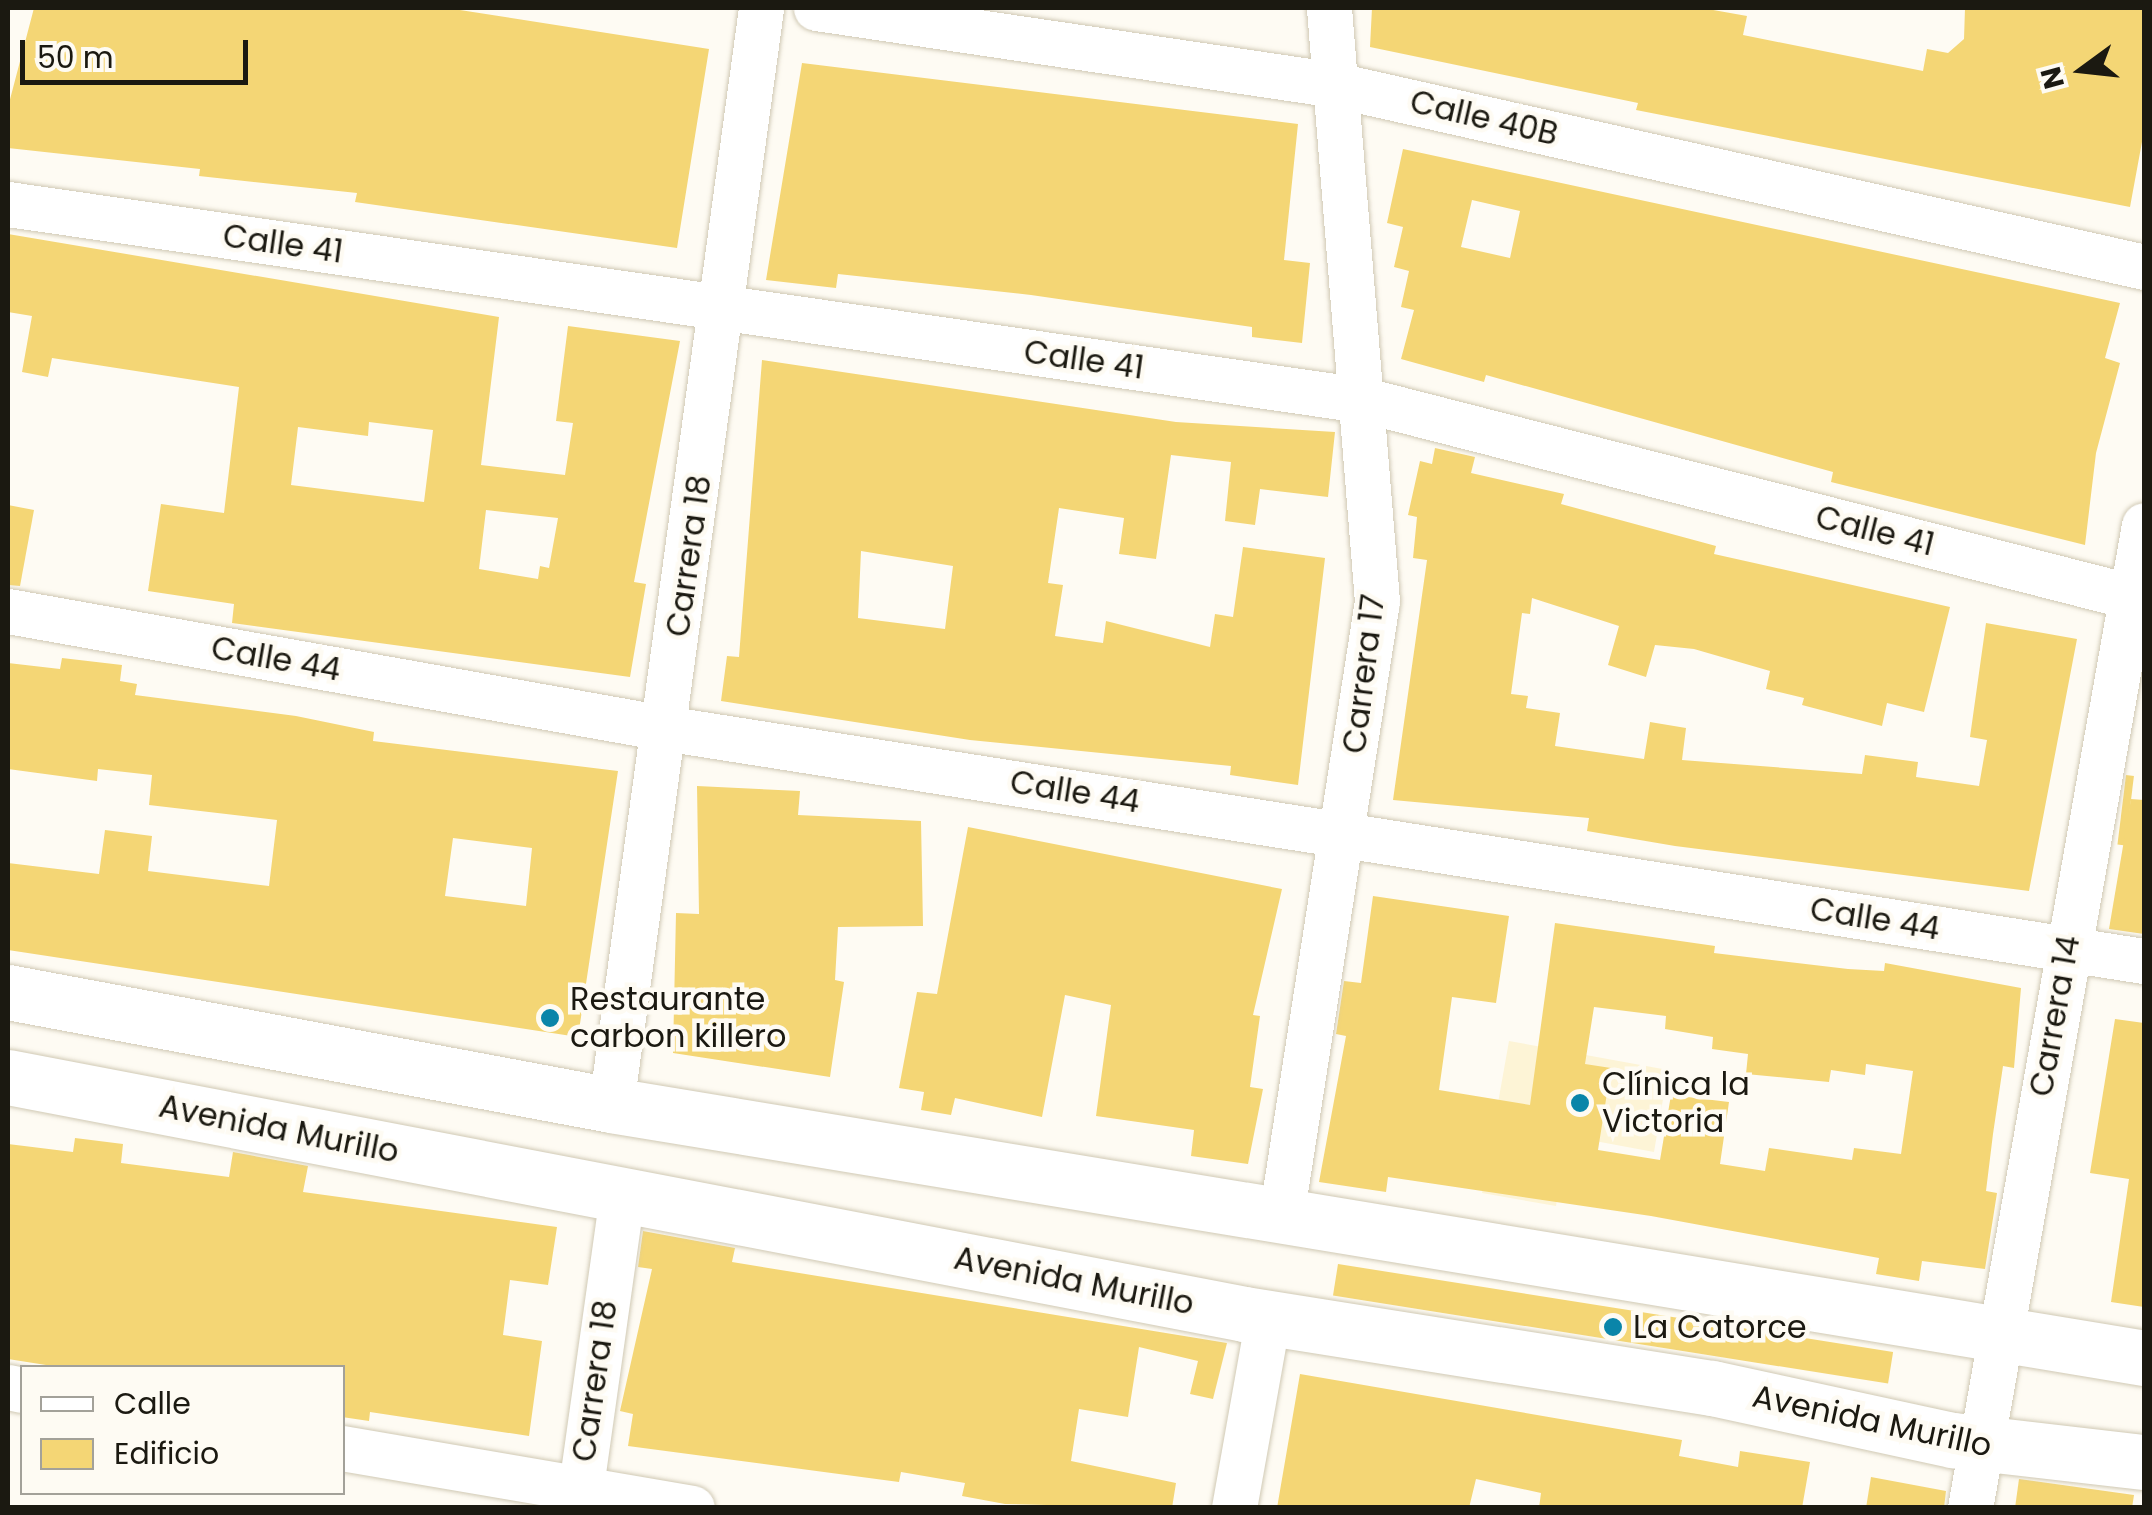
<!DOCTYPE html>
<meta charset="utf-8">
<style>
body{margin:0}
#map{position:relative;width:2152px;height:1515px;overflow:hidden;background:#fefbf3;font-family:Poppins,sans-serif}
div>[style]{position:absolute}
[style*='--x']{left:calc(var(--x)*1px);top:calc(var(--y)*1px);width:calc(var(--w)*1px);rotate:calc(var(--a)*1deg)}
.built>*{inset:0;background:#fdf4d6}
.building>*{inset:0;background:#f4d675;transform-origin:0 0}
.roads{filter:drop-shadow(0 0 2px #d0c9b4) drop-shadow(0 0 2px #d0c9b4)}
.minor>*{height:45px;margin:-22.5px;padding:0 22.5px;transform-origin:22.5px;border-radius:22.5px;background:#fff}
.major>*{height:55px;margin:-27.5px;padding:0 27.5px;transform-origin:27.5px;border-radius:27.5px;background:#fff}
.dots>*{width:28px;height:28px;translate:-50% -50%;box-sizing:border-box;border:5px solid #fefbf3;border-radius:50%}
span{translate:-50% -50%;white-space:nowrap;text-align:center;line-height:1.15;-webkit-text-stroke:9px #fefbf3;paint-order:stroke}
.street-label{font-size:32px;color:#1b1911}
.poi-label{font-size:32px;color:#1b1911}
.left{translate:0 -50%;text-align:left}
.frame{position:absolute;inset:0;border:10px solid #1b1911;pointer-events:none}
.legend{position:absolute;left:20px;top:1365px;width:325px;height:130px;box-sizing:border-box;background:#fefbf3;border:2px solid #a3a199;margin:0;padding:12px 18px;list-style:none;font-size:30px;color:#1b1911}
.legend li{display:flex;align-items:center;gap:20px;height:50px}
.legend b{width:50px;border:2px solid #a3a199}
.north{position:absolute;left:2032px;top:20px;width:100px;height:100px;-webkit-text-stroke:8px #fefbf3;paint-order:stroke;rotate:255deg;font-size:28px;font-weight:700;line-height:40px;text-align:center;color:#1b1911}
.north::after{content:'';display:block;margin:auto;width:35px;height:45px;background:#1b1911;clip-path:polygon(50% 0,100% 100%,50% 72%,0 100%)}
.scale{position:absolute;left:20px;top:40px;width:228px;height:45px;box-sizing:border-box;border:5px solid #1b1911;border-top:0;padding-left:12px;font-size:30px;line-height:35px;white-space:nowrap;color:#1b1911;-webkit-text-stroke:8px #fefbf3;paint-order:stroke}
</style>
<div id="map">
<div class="built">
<div style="clip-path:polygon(1509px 1041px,1668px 1070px,1654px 1152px,1568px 1136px,1556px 1206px,1482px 1193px)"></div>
</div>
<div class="building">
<div style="clip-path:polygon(34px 8px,447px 8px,709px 49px,677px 248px,355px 202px,357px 193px,199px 176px,200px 169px,8px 148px,8px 107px)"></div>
<div style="clip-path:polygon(1372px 8px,1702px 8px,1747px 16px,1743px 35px,1923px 71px,1927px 49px,1948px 53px,1964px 39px,1965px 8px,2144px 8px,2144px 131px,2130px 207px,1636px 110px,1638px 103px,1370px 47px)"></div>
<div style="clip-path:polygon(802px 63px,1298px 124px,1284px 260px,1310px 263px,1302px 343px,1252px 337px,1252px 327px,1031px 295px,838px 274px,836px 288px,766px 280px)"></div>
<div style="clip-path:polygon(evenodd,1403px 149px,2120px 303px,2105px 358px,2120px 363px,2096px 453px,2085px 545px,1831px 482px,1833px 472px,1486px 375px,1484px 382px,1401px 359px,1414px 310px,1401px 307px,1409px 271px,1394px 267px,1403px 227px,1387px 223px,1403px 149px,1472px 200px,1520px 211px,1510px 258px,1461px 247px,1472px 200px)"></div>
<div style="clip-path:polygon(evenodd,8px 234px,499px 317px,481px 465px,565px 475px,573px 423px,556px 421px,568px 326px,680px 341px,634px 582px,646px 584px,630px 677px,232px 623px,234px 604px,148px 591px,161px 504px,224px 513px,239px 387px,52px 358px,48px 377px,22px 372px,32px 316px,8px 312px,8px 234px,369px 422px,433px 430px,424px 502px,291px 485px,298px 427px,368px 436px,369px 422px,8px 234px,486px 510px,558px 518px,549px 568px,540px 566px,538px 579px,479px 569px,486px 510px)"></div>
<div style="clip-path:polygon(evenodd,762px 360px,1176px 422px,1335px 432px,1328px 497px,1260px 489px,1255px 525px,1225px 521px,1231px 462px,1171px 455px,1156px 559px,1119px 554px,1124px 518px,1059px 508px,1048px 583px,1063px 585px,1055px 636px,1103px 643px,1106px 621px,1210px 647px,1215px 614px,1233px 617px,1243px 547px,1325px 558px,1298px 785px,1230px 775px,1231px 766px,970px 740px,721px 701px,727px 656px,739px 657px,762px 360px,861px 551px,953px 566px,945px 629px,858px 618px,861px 551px)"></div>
<div style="clip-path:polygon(1435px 448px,1475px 457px,1471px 473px,1564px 494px,1561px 504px,1716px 546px,1714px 554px,1950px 607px,1924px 712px,1887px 703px,1882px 726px,1802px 705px,1804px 698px,1766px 689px,1770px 671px,1694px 649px,1655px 645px,1646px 677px,1608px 665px,1619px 626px,1532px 598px,1530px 614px,1522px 613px,1511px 694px,1528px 696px,1526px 708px,1560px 713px,1555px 746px,1644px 759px,1650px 722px,1686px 728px,1682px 760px,1862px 774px,1865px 755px,1918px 762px,1916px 777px,1979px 786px,1987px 740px,1970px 737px,1986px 623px,2077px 639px,2029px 891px,1675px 846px,1587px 831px,1589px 818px,1393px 800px,1427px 560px,1413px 558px,1417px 517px,1408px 515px,1420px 461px,1432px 464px)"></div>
<div style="clip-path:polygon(8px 505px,34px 510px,20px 586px,8px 585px)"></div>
<div style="clip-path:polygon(evenodd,62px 658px,122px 665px,120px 681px,137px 684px,135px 695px,296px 716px,374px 732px,373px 741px,618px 771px,578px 1037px,8px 950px,8px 863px,99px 874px,105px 830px,152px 836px,148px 871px,269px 886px,277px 820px,149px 805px,152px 775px,98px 769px,97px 781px,8px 769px,8px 663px,60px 669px,62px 658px,453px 838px,532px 848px,526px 906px,445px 896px,453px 838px)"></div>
<div style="left:2126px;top:775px;width:8px;height:70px;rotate:7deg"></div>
<div style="clip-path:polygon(697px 786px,800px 791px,798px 815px,921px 821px,923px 926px,838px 927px,835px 980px,844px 982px,830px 1077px,673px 1053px,676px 913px,699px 914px)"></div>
<div style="clip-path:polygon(2131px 799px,2144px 800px,2144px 934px,2109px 929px)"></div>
<div style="clip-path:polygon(968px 827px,1282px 889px,1253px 1015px,1260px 1016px,1250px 1087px,1263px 1089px,1248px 1164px,1191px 1156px,1194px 1130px,1096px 1116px,1111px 1005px,1065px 995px,1042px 1117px,955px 1098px,951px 1115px,921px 1110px,924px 1092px,899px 1088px,917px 992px,937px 994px)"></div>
<div style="clip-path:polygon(evenodd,1373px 896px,1509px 916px,1496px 1003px,1452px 997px,1439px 1090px,1530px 1105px,1555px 923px,1715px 946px,1714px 953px,1848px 969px,1884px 971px,1885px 963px,2021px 988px,2014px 1068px,2003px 1066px,1993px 1134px,1986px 1191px,1997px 1193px,1985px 1269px,1922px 1261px,1919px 1281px,1876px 1274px,1879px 1258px,1651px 1216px,1388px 1177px,1386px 1192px,1319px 1182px,1346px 1036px,1336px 1034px,1344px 981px,1361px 983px,1373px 896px,1594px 1007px,1666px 1016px,1665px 1029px,1713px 1037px,1712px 1049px,1748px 1054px,1746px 1074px,1829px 1082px,1831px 1070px,1865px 1075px,1866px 1064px,1913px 1071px,1901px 1154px,1854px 1148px,1852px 1160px,1769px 1148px,1765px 1171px,1720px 1164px,1729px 1102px,1671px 1095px,1660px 1160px,1598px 1150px,1611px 1068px,1585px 1064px,1594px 1007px)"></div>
<div style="clip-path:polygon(2115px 1019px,2144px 1023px,2144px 1307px,2111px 1302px,2129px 1179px,2090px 1173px)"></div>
<div style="clip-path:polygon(75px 1138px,123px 1144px,121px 1163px,229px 1177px,233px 1152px,308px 1166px,303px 1192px,557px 1227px,548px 1285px,510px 1280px,503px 1335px,542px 1341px,529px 1436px,370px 1412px,369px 1421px,342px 1417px,342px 1368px,65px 1368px,8px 1359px,8px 1144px,73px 1152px)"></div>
<div style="clip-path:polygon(643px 1231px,735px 1248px,732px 1262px,1227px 1343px,1213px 1399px,1190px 1394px,1198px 1361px,1139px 1347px,1128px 1417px,1079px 1409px,1071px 1461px,1176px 1483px,1172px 1508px,1005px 1504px,962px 1496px,965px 1483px,901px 1472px,899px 1482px,628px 1446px,633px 1414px,620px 1411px,652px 1269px,638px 1267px)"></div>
<div style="left:1338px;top:1264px;width:562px;height:32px;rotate:9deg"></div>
<div style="clip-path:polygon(1300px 1374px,1682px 1440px,1679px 1456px,1738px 1467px,1740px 1451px,1810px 1462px,1802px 1508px,1539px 1508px,1541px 1493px,1476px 1479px,1469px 1508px,1277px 1508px)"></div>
<div style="clip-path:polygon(1871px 1477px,1946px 1491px,1944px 1508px,1866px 1508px)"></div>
<div style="clip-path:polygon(2019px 1479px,2134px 1495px,2132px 1508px,2015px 1508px)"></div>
</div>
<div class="roads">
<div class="minor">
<div style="--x:816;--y:8;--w:526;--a:8.42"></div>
<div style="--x:1336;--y:85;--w:828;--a:12.69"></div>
<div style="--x:8;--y:204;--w:1374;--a:8.24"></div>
<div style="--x:1368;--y:401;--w:801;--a:14.38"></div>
<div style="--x:8;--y:611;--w:666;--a:10.11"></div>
<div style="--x:664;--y:728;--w:1498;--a:8.95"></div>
<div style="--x:611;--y:1105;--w:1107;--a:-82.21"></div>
<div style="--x:1281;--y:1217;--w:623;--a:-81.14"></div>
<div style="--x:1377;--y:601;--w:595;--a:-94.63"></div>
<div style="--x:8;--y:1387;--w:14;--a:12"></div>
<div style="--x:342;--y:1448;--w:355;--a:9.7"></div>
<div style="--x:578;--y:1508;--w:317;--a:-82"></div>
<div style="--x:1234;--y:1508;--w:193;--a:-79.9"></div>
<div style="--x:1970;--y:1508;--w:998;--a:-79.96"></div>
</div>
<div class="major">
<div style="--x:8;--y:992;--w:613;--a:10.61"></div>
<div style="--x:611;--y:1105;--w:1554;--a:9.37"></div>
<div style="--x:8;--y:1077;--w:1259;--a:10.85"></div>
<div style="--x:1244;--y:1314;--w:474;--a:9"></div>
<div style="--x:1712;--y:1388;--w:247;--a:12.2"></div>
<div style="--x:1953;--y:1440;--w:192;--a:6.6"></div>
</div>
</div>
<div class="dots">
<div style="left:550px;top:1018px;background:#0a85a9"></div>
<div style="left:1580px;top:1103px;background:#0a85a9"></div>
<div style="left:1613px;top:1327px;background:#0a85a9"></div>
</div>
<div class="street-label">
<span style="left:1484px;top:118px;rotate:13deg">Calle 40B</span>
<span style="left:283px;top:244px;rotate:8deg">Calle 41</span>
<span style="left:1084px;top:360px;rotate:8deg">Calle 41</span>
<span style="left:1875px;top:531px;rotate:14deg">Calle 41</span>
<span style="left:689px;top:556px;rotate:-82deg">Carrera 18</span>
<span style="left:276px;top:659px;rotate:10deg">Calle 44</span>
<span style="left:1364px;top:674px;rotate:-83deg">Carrera 17</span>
<span style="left:1075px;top:792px;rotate:9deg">Calle 44</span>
<span style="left:1875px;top:919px;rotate:9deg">Calle 44</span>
<span style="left:2055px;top:1016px;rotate:-80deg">Carrera 14</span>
<span style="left:279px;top:1129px;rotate:11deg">Avenida Murillo</span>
<span style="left:1074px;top:1281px;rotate:11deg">Avenida Murillo</span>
<span style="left:595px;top:1381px;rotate:-82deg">Carrera 18</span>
<span style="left:1872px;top:1421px;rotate:12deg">Avenida Murillo</span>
</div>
<div class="poi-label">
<span class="left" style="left:570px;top:1018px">Restaurante<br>carbon killero</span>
<span class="left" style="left:1602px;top:1103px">Clínica la<br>Victoria</span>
<span class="left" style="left:1633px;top:1327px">La Catorce</span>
</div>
<div class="frame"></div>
<ul class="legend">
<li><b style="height:12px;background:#fff"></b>Calle</li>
<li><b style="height:28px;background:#f4d675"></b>Edificio</li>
</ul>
<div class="north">N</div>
<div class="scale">50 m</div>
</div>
